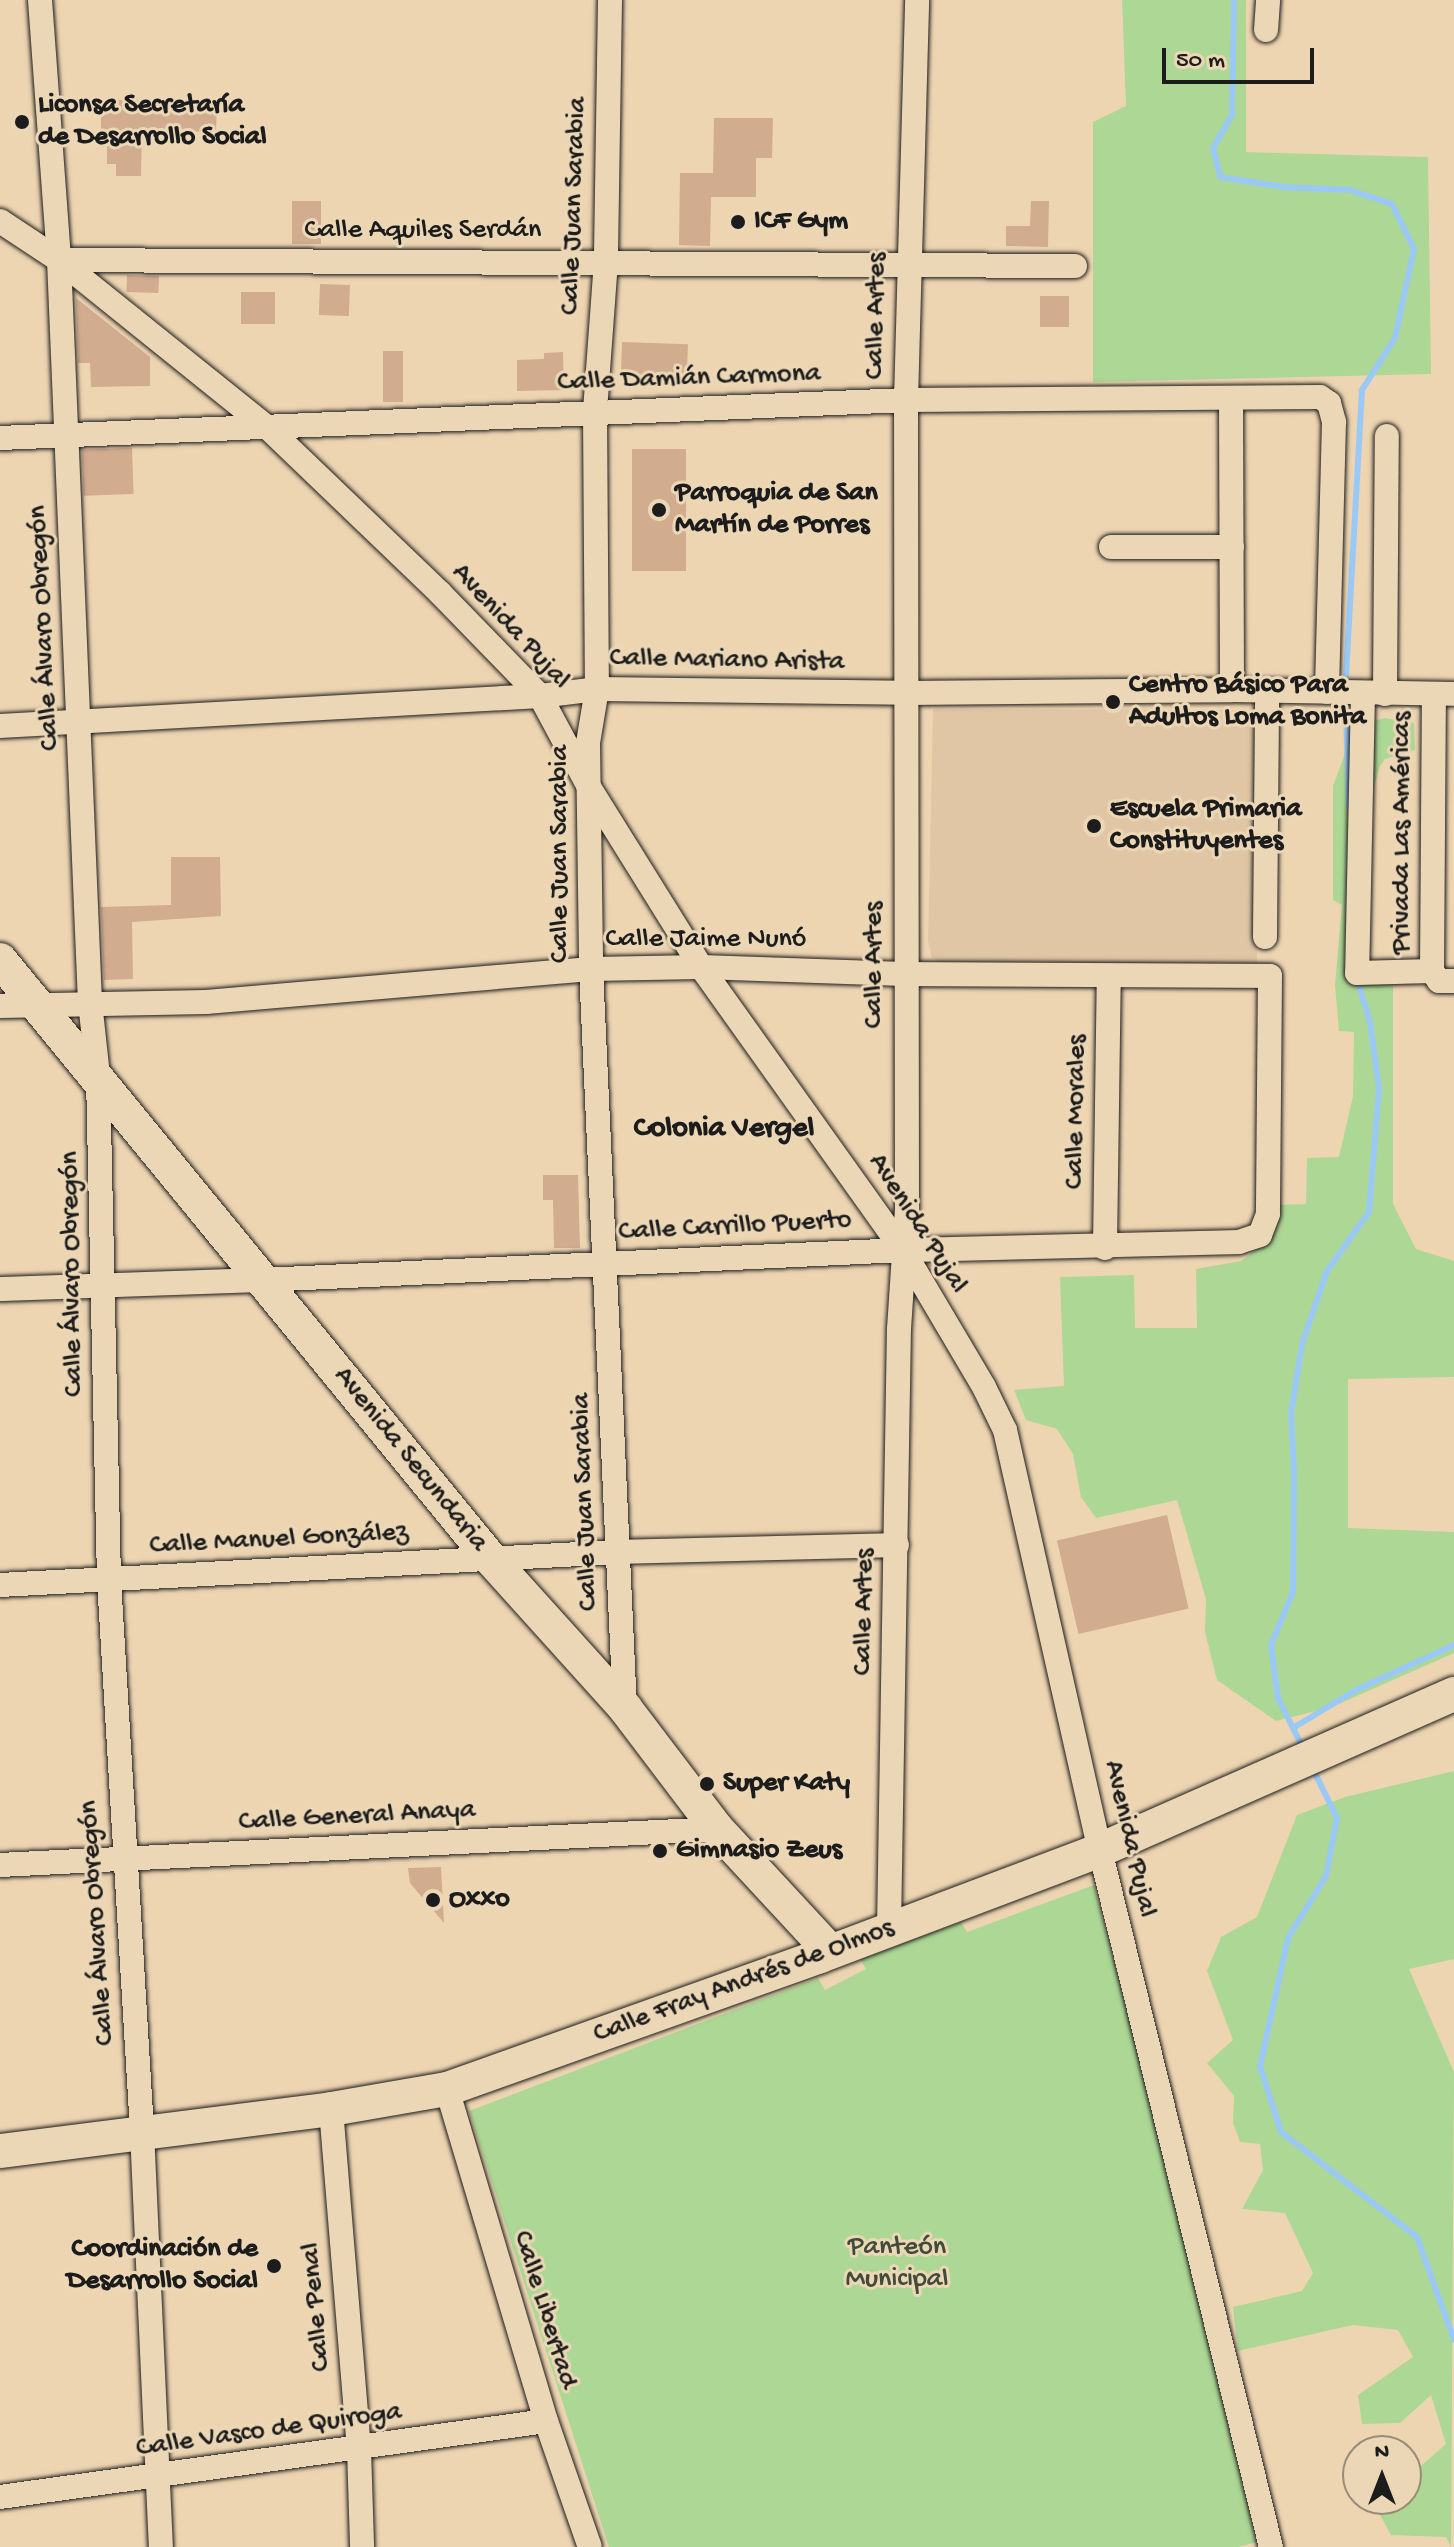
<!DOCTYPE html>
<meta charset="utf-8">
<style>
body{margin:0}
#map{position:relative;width:1454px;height:2547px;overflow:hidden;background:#eed5b2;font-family:"Gochi Hand",sans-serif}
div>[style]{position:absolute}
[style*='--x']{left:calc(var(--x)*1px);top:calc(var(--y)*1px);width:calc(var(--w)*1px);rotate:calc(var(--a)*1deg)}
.built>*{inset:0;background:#e1c6a5}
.green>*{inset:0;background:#add795}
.stream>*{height:6px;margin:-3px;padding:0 3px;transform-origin:3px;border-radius:3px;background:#9bc9f6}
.building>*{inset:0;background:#d1ac8f;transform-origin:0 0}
.roads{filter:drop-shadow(0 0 2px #1c1c1c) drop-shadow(0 0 2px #1c1c1c)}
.street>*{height:24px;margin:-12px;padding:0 12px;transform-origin:12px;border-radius:12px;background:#ebd7b5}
.secondary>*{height:34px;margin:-17px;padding:0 17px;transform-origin:17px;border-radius:17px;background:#ebd7b5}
.dots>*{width:22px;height:22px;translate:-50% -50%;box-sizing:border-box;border:4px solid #ebd7b5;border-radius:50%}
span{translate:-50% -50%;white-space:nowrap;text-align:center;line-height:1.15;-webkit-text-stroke:6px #ebd7b5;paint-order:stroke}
.poi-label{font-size:28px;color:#1c1c1c;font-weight:700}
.left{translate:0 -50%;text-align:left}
.right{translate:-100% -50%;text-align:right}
.street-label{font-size:28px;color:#1c1c1c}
.park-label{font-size:28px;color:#404b3a}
.neighbourhood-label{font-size:30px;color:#1c1c1c;font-weight:700}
.north{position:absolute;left:1342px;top:2435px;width:80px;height:80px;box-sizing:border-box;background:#ebd7b5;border:2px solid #988c78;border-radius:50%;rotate:0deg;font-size:22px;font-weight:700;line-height:32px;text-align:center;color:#1c1c1c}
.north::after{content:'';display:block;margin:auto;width:28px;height:36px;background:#1c1c1c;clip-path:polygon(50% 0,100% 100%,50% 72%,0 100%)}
.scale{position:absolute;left:1162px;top:48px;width:152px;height:36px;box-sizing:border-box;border:4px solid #1c1c1c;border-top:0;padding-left:10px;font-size:24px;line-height:28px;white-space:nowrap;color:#1c1c1c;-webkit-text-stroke:6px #ebd7b5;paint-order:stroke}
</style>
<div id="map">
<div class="built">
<div style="clip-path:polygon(933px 709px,1255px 710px,1257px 964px,941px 962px,932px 958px,928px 941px)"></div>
</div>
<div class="green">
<div style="clip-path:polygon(1122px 0,1246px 0,1246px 152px,1428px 157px,1431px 374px,1093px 382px,1093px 122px,1126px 106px)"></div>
<div style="clip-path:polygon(1384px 718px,1414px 723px,1415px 750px,1385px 759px,1380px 766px,1359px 836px,1365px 967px,1393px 980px,1393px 1204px,1416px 1249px,1454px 1261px,1454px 1377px,1348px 1379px,1348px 1528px,1454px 1532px,1454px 1653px,1332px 1707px,1276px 1721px,1217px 1680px,1205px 1632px,1206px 1599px,1177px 1500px,1096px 1518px,1081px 1497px,1073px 1454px,1057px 1429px,1026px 1420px,1014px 1390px,1064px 1386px,1060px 1277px,1134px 1275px,1135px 1328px,1197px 1328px,1196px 1269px,1241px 1261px,1262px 1245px,1273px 1205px,1306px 1204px,1307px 1158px,1339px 1157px,1353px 1096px,1354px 1032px,1339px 1031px,1335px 985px,1342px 905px,1333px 900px,1333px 786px,1355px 727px)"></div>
<div style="clip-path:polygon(1454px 1771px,1454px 1959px,1409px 1969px,1454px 2072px,1451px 2547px,1446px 2537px,1391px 2535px,1380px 2515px,1392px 2499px,1406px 2499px,1406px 2479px,1446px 2444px,1431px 2395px,1400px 2423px,1362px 2424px,1358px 2395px,1413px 2357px,1398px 2330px,1353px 2325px,1238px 2351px,1233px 2307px,1302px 2291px,1313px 2273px,1285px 2213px,1242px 2209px,1263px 2170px,1260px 2144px,1240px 2142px,1233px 2123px,1234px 2096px,1207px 2063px,1233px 2040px,1207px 1971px,1221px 1937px,1257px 1917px,1297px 1815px,1345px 1797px)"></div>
<div style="clip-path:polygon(1094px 1885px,1147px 2086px,1257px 2542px,1238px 2547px,609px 2547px,469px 2111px,818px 1978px,825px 1990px,866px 1969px,860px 1959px,961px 1922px,967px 1932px)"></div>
</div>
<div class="stream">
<div style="--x:1234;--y:0;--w:115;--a:91"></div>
<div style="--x:1232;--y:115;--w:38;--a:120"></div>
<div style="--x:1213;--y:148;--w:30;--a:76"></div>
<div style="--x:1220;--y:177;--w:65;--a:8.9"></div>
<div style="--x:1284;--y:187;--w:66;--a:2.6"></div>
<div style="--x:1350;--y:190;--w:44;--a:18.4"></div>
<div style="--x:1392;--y:204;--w:50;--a:63.9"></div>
<div style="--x:1414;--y:249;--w:91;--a:102.1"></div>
<div style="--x:1395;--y:338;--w:62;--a:122.4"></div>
<div style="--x:1362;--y:390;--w:286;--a:93.2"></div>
<div style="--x:1346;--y:709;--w:96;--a:88.2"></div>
<div style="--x:1293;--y:1728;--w:74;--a:-31.1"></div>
<div style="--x:1356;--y:1690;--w:108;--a:-24.7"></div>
<div style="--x:1303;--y:1748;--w:56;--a:-116.6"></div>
<div style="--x:1278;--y:1698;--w:53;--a:-97.5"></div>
<div style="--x:1271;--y:1645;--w:57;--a:-67.5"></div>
<div style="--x:1293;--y:1592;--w:120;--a:-89.5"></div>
<div style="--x:1294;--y:1472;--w:59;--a:-92.9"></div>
<div style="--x:1291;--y:1413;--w:70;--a:-80.9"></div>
<div style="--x:1302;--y:1344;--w:77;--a:-71.1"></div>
<div style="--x:1327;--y:1271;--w:72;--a:-54.6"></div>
<div style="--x:1369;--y:1212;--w:124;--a:-85.4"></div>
<div style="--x:1379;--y:1088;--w:67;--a:-97.8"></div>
<div style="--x:1370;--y:1022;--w:45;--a:-106.8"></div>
<div style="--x:1313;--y:1769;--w:55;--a:63.9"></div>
<div style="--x:1337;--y:1818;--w:59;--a:100.7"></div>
<div style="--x:1326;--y:1876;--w:73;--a:121.5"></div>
<div style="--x:1288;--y:1938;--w:131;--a:102.3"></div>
<div style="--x:1260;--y:2066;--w:69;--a:72.3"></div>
<div style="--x:1281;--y:2132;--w:172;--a:37.7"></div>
<div style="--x:1417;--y:2237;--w:109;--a:70.2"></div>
</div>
<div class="building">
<div style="clip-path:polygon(217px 99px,216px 132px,142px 131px,141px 176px,116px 176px,116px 164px,107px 164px,107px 130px,101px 130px,101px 111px,107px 111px,107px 100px)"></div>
<div style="clip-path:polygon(714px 118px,773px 118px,772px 158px,756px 158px,756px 197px,711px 197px,710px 246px,679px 245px,680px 173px,713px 173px)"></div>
<div style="left:292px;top:201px;width:29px;height:43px"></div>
<div style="clip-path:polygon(1031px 201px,1049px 201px,1048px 247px,1006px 246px,1006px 226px,1030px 226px)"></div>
<div style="left:127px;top:275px;width:32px;height:17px;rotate:2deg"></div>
<div style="left:320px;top:284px;width:30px;height:31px;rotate:2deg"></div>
<div style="left:241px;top:292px;width:34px;height:32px"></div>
<div style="left:1040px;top:296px;width:29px;height:31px"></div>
<div style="clip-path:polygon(76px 298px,150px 357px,150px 386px,91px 387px,90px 363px,78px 363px)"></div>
<div style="left:622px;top:342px;width:66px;height:33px;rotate:2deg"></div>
<div style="left:383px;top:351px;width:20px;height:51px"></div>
<div style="clip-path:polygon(563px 352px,564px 390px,517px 391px,517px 360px,544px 359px,544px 353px)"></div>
<div style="left:132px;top:448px;width:46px;height:50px;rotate:88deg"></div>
<div style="left:632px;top:449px;width:54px;height:122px"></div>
<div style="clip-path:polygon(171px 857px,220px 857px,221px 916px,132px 922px,133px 979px,104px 980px,101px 907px,171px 905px)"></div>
<div style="clip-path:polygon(543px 1175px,578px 1175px,580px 1248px,554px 1248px,553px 1200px,543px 1200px)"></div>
<div style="left:1167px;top:1515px;width:96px;height:113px;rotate:77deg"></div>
<div style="clip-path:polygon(441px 1867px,444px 1923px,410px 1883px,408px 1868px)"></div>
</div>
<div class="roads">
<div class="street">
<div style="--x:40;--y:0;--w:261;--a:85.8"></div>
<div style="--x:59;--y:260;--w:743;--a:87.61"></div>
<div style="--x:90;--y:1002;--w:74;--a:83.8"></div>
<div style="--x:98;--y:1076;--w:504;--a:88.75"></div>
<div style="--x:109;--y:1580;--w:552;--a:86.57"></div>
<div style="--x:142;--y:2131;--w:416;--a:87.4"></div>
<div style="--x:610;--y:0;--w:261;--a:90.9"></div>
<div style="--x:606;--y:261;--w:151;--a:94.2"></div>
<div style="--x:595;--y:412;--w:277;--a:89.6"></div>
<div style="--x:597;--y:689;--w:55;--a:99.5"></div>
<div style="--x:588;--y:743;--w:226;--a:89.2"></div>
<div style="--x:591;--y:969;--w:740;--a:87.37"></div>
<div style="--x:1266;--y:30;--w:30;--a:-86"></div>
<div style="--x:0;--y:221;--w:71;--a:33.5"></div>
<div style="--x:59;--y:260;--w:267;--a:38.8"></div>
<div style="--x:267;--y:427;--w:240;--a:43.8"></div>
<div style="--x:440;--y:593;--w:144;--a:45.8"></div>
<div style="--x:540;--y:696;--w:103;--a:61.7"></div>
<div style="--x:589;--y:787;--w:212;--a:58.1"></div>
<div style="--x:701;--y:967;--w:348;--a:54.5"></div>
<div style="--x:903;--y:1250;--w:159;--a:59.4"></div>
<div style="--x:984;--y:1387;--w:48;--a:64"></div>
<div style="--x:1005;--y:1430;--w:431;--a:77.3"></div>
<div style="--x:1100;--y:1850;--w:718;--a:76.22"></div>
<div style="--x:59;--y:260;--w:1016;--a:0.34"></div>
<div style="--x:1231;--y:398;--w:292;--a:89.8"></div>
<div style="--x:0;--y:438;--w:907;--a:-2.4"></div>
<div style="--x:906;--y:400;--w:414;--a:-0.4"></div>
<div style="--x:1320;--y:397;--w:11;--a:34"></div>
<div style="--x:1329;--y:403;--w:20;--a:75"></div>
<div style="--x:1334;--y:422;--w:270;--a:91.5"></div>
<div style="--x:1111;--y:547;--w:121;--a:0"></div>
<div style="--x:1363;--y:693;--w:280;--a:91.2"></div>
<div style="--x:1357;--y:973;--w:75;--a:-1.5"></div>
<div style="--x:1432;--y:971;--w:12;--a:55"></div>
<div style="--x:1439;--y:981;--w:15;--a:0"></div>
<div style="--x:1385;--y:694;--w:258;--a:-89.6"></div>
<div style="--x:0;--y:726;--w:541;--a:-3.18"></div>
<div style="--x:540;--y:696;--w:57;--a:-7"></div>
<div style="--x:597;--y:689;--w:309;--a:0.7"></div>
<div style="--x:906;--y:693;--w:326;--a:-0.5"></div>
<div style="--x:1232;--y:690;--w:222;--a:1"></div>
<div style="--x:1265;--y:937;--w:246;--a:-89.5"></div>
<div style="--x:1432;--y:971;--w:277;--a:-89.6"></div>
<div style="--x:0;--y:1006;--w:206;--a:-1.1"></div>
<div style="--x:206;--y:1002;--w:386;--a:-4.9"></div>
<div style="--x:591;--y:969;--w:110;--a:-1"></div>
<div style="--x:701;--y:967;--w:203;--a:2"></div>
<div style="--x:904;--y:974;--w:366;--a:0.3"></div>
<div style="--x:1270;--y:976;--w:238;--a:90.5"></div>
<div style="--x:1268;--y:1214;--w:22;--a:111"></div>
<div style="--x:1260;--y:1235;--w:22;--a:162"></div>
<div style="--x:1239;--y:1242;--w:336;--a:178.6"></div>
<div style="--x:903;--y:1250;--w:642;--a:177.32"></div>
<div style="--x:262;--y:1280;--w:262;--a:178"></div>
<div style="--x:1105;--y:1248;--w:271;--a:-89.2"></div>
<div style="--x:0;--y:1585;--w:618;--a:-3.06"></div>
<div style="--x:617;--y:1552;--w:280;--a:-1.4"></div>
<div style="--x:0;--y:1865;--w:718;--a:-2.87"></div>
<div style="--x:889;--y:1929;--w:600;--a:-89.05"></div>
<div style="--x:899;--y:1329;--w:122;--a:-86.2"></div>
<div style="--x:907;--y:1207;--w:807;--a:-90.07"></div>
<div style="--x:906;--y:400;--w:400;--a:-88.4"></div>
<div style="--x:447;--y:2089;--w:346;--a:73.4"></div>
<div style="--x:546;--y:2421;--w:133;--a:70.8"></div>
<div style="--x:331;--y:2109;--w:341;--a:85.3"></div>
<div style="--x:359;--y:2449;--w:98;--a:88.2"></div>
<div style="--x:0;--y:2497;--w:551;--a:-7.92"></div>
</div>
<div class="secondary">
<div style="--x:0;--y:960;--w:773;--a:50.67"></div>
<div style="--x:490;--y:1558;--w:202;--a:48"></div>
<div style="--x:625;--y:1708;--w:152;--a:52.8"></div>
<div style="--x:717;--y:1829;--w:166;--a:47.2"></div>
<div style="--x:0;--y:2151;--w:334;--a:-7.2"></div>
<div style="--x:331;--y:2109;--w:118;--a:-9.8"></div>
<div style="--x:447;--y:2089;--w:396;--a:-19.6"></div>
<div style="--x:820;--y:1956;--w:299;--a:-20.7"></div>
<div style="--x:1100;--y:1850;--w:387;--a:-23.8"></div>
</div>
</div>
<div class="dots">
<div style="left:22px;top:122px;background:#1c1c1c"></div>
<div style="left:738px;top:222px;background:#1c1c1c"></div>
<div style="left:659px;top:510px;background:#1c1c1c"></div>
<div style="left:1113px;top:702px;background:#1c1c1c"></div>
<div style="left:1094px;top:826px;background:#1c1c1c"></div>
<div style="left:707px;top:1784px;background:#1c1c1c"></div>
<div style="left:660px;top:1851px;background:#1c1c1c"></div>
<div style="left:433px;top:1900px;background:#1c1c1c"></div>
<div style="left:274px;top:2266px;background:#1c1c1c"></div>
</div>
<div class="poi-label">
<span class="left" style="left:38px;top:122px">Liconsa Secretaría<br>de Desarrollo Social</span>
<span class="left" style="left:754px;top:222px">ICF Gym</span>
<span class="left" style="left:675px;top:510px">Parroquia de San<br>Martín de Porres</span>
<span class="left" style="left:1129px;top:702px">Centro Básico Para<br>Adultos Loma Bonita</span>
<span class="left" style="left:1110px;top:826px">Escuela Primaria<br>Constituyentes</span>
<span class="left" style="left:723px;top:1784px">Super Katy</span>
<span class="left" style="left:676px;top:1851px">Gimnasio Zeus</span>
<span class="left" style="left:449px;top:1900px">Oxxo</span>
<span class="right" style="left:258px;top:2266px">Coordinación de<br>Desarrollo Social</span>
</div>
<div class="street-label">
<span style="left:575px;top:206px;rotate:-88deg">Calle Juan Sarabia</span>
<span style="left:423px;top:231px">Calle Aquiles Serdán</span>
<span style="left:877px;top:316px;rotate:-89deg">Calle Artes</span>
<span style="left:689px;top:379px;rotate:-2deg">Calle Damián Carmona</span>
<span style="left:510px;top:627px;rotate:47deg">Avenida Pujal</span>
<span style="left:45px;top:628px;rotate:-93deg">Calle Álvaro Obregón</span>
<span style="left:727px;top:661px;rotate:1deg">Calle Mariano Arista</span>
<span style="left:1403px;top:833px;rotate:-90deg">Privada Las Américas</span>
<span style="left:561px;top:854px;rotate:-90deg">Calle Juan Sarabia</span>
<span style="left:706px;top:940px">Calle Jaime Nunó</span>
<span style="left:875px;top:965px;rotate:-90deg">Calle Artes</span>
<span style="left:1077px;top:1112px;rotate:-89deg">Calle Morales</span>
<span style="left:917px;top:1224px;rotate:57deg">Avenida Pujal</span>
<span style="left:735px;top:1227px;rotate:-3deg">Calle Carrillo Puerto</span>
<span style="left:73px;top:1274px;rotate:-91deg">Calle Álvaro Obregón</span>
<span style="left:410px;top:1460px;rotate:51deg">Avenida Secundaria</span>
<span style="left:586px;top:1502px;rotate:-92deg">Calle Juan Sarabia</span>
<span style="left:279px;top:1540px;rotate:-3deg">Calle Manuel González</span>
<span style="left:865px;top:1612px;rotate:-89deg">Calle Artes</span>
<span style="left:357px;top:1817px;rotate:-3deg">Calle General Anaya</span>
<span style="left:1129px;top:1839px;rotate:77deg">Avenida Pujal</span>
<span style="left:98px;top:1923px;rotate:-94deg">Calle Álvaro Obregón</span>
<span style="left:744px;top:1982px;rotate:-20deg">Calle Fray Andrés de Olmos</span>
<span style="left:317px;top:2307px;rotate:-95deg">Calle Penal</span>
<span style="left:544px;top:2310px;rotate:73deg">Calle Libertad</span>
<span style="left:269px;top:2431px;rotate:-8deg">Calle Vasco de Quiroga</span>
</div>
<div class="park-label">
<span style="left:897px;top:2264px">Panteón<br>Municipal</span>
</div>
<div class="neighbourhood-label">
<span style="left:724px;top:1130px">Colonia Vergel</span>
</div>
<div class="north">N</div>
<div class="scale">50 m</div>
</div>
